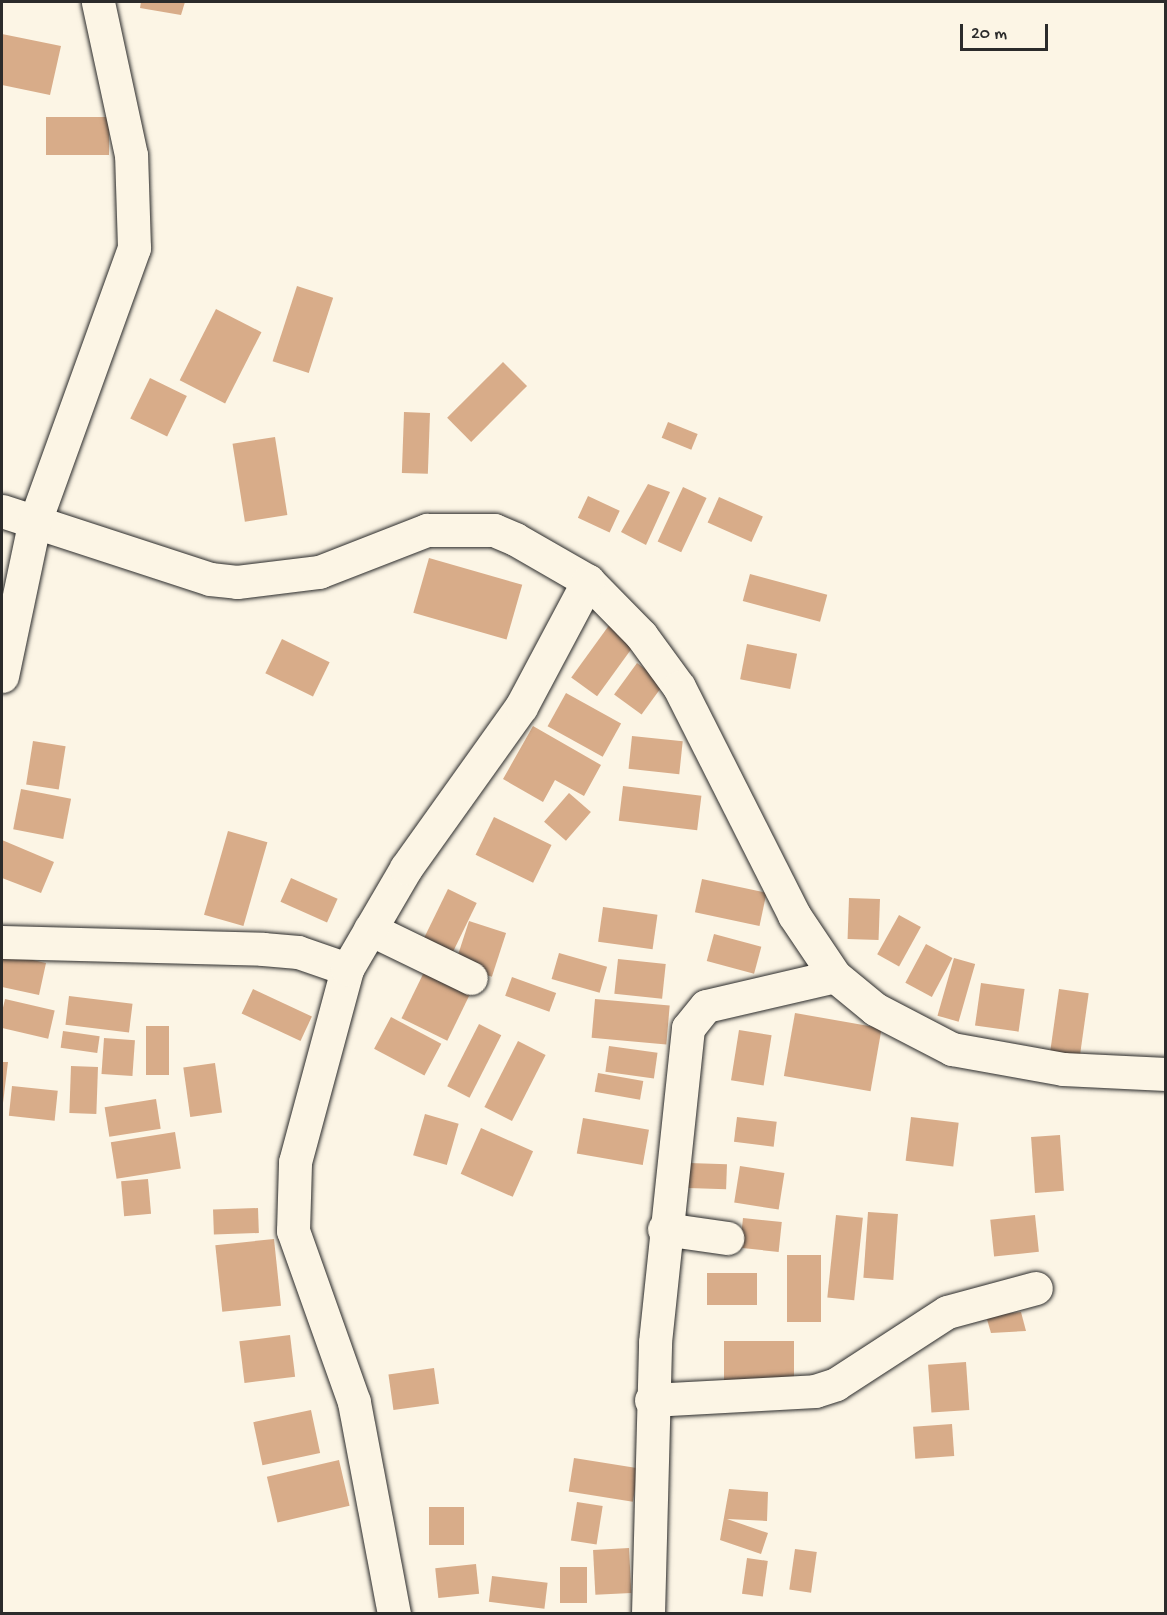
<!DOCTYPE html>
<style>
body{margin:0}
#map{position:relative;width:1167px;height:1615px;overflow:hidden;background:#fcf5e5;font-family:"Gochi Hand",sans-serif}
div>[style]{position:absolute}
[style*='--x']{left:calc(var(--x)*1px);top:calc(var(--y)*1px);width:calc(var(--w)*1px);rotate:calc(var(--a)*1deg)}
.building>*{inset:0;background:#d8ac89;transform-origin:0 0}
.roads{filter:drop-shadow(0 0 2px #2b2b2b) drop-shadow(0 0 2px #2b2b2b)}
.street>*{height:33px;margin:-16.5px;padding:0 16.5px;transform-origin:16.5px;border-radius:16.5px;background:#fcf5e5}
span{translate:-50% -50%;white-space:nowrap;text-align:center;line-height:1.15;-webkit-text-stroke:6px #fcf5e5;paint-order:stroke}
.frame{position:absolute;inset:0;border:3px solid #2b2b2b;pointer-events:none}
.scale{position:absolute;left:960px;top:24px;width:88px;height:27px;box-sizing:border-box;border:3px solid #2b2b2b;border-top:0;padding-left:8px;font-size:18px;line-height:21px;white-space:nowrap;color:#2b2b2b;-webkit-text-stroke:4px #fcf5e5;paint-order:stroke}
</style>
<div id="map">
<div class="building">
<div style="clip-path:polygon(141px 2px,185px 2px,181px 15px,140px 8px)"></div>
<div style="clip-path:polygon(2px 34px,61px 46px,50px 95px,2px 85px)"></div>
<div style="left:46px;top:117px;width:63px;height:38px"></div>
<div style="left:297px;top:286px;width:38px;height:79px;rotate:18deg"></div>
<div style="left:216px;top:309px;width:51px;height:80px;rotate:27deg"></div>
<div style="left:503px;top:362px;width:34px;height:79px;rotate:45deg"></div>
<div style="left:150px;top:378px;width:41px;height:45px;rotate:26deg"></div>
<div style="left:404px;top:412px;width:26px;height:61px;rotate:2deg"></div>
<div style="left:668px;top:422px;width:32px;height:17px;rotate:22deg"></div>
<div style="left:275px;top:437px;width:79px;height:43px;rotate:81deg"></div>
<div style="clip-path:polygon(648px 484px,670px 492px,646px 545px,621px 532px)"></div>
<div style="left:683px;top:487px;width:26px;height:60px;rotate:25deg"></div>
<div style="left:588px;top:496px;width:35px;height:24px;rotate:25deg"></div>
<div style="left:719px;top:497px;width:48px;height:28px;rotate:24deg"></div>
<div style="left:429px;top:558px;width:97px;height:57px;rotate:16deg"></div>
<div style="left:750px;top:574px;width:80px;height:28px;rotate:15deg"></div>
<div style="left:610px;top:624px;width:32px;height:66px;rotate:36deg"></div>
<div style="left:282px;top:639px;width:53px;height:38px;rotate:26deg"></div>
<div style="left:747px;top:644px;width:51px;height:36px;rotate:11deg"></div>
<div style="left:637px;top:663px;width:34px;height:39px;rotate:36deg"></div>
<div style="left:566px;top:693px;width:63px;height:38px;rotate:29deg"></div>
<div style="clip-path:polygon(533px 726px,601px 765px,584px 796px,555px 780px,543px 802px,503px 779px)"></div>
<div style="left:632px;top:736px;width:51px;height:33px;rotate:6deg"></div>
<div style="left:33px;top:741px;width:33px;height:44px;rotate:9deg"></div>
<div style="left:623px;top:786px;width:79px;height:35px;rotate:7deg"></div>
<div style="left:21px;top:789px;width:51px;height:41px;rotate:11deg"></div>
<div style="left:569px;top:793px;width:29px;height:38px;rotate:41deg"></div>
<div style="left:494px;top:817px;width:64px;height:42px;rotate:26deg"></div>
<div style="left:228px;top:831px;width:41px;height:87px;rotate:16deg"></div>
<div style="clip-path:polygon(2px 840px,54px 862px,41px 893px,2px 878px)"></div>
<div style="left:291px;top:878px;width:51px;height:26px;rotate:24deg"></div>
<div style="left:702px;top:879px;width:66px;height:34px;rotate:12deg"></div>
<div style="left:448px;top:889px;width:32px;height:63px;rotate:26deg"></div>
<div style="left:849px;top:898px;width:31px;height:41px;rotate:2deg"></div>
<div style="left:603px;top:907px;width:55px;height:35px;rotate:8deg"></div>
<div style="left:899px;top:915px;width:25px;height:45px;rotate:29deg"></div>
<div style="left:469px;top:921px;width:39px;height:46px;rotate:18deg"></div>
<div style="left:714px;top:934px;width:49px;height:28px;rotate:15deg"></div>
<div style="left:926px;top:944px;width:30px;height:44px;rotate:28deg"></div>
<div style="clip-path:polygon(2px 953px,46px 963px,39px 995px,2px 987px)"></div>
<div style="left:559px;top:953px;width:50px;height:27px;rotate:16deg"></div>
<div style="left:954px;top:958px;width:22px;height:60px;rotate:16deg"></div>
<div style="left:618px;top:959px;width:48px;height:35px;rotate:6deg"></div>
<div style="left:426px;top:968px;width:51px;height:56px;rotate:26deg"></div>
<div style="left:512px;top:977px;width:47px;height:20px;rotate:20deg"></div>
<div style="left:981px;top:983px;width:44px;height:43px;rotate:8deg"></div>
<div style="left:253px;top:989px;width:65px;height:27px;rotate:25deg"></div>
<div style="left:1059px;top:989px;width:30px;height:64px;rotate:8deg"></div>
<div style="left:69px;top:996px;width:64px;height:29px;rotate:7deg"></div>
<div style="left:5px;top:999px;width:51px;height:29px;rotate:13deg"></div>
<div style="left:595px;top:999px;width:75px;height:39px;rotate:5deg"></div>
<div style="left:795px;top:1013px;width:88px;height:64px;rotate:10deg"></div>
<div style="left:391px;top:1017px;width:57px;height:36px;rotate:28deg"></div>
<div style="left:479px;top:1024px;width:25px;height:70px;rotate:27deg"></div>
<div style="left:146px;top:1026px;width:23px;height:49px"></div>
<div style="left:739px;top:1030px;width:33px;height:51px;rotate:9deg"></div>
<div style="left:63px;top:1031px;width:37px;height:17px;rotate:8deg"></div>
<div style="left:104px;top:1038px;width:31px;height:36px;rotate:4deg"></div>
<div style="left:518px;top:1041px;width:31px;height:74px;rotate:27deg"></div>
<div style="left:609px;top:1046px;width:49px;height:26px;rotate:8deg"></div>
<div style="clip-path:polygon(2px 1062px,8px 1062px,3px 1103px,2px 1103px)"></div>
<div style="left:215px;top:1063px;width:50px;height:32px;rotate:82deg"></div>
<div style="left:71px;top:1066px;width:27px;height:47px;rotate:2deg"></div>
<div style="left:598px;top:1073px;width:46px;height:19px;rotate:10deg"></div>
<div style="left:12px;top:1086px;width:46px;height:30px;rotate:6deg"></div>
<div style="left:156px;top:1099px;width:30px;height:52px;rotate:81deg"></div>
<div style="left:425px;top:1114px;width:35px;height:43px;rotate:16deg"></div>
<div style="left:737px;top:1117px;width:40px;height:25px;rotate:7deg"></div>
<div style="left:911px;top:1117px;width:48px;height:44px;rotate:7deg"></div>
<div style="left:583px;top:1118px;width:67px;height:36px;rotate:10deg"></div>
<div style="left:481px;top:1128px;width:57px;height:50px;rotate:24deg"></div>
<div style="left:175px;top:1132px;width:37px;height:65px;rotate:81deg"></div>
<div style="left:1060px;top:1135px;width:56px;height:29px;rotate:86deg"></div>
<div style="left:689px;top:1163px;width:38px;height:25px;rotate:2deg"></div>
<div style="left:740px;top:1166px;width:45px;height:37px;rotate:9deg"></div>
<div style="left:148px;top:1179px;width:35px;height:27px;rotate:85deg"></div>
<div style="left:258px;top:1208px;width:25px;height:45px;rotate:88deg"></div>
<div style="left:868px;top:1212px;width:30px;height:66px;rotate:4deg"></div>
<div style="left:836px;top:1215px;width:27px;height:83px;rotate:6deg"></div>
<div style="left:1035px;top:1215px;width:37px;height:45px;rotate:84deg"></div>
<div style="left:743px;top:1218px;width:39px;height:30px;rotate:6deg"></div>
<div style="left:274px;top:1239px;width:67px;height:59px;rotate:84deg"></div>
<div style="left:787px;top:1255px;width:34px;height:67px"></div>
<div style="left:757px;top:1273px;width:32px;height:50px;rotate:90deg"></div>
<div style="clip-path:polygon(1021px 1312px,1026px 1331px,991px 1333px,986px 1316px)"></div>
<div style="left:290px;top:1335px;width:42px;height:51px;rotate:83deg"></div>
<div style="left:724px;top:1341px;width:70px;height:41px"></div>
<div style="left:966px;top:1362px;width:48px;height:38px;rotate:86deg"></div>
<div style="left:434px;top:1368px;width:36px;height:46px;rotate:82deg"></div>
<div style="left:311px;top:1410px;width:44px;height:59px;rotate:78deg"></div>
<div style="left:952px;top:1424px;width:32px;height:39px;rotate:86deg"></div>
<div style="left:574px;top:1458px;width:65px;height:34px;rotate:9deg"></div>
<div style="left:339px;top:1460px;width:47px;height:74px;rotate:77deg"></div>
<div style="clip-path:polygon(729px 1489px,768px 1492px,767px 1521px,727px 1519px,768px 1533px,761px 1554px,720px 1540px)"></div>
<div style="left:577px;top:1502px;width:26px;height:39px;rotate:9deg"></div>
<div style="left:429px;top:1507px;width:35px;height:38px"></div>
<div style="left:629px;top:1548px;width:45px;height:36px;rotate:87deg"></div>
<div style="left:795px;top:1549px;width:22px;height:41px;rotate:8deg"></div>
<div style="left:747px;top:1558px;width:21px;height:36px;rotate:8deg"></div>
<div style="left:476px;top:1564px;width:30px;height:41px;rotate:84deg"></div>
<div style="left:560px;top:1567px;width:27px;height:36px"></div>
<div style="left:492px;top:1576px;width:56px;height:26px;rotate:7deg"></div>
</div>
<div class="roads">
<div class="street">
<div style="--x:2;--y:511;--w:219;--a:18.1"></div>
<div style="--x:210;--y:579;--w:27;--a:6"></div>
<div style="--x:237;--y:582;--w:83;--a:-7"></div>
<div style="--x:319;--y:572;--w:116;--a:-21.3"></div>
<div style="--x:427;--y:530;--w:67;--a:0"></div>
<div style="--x:494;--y:530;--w:23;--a:23"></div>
<div style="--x:515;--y:539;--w:84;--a:29.9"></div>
<div style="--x:588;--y:581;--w:76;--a:45.5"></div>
<div style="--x:641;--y:635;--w:64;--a:53.8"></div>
<div style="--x:679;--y:687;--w:255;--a:63.2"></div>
<div style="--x:794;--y:915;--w:73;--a:56.1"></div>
<div style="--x:835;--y:976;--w:52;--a:39.5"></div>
<div style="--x:875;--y:1009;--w:87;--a:27.5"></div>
<div style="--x:952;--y:1049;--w:113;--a:10.2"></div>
<div style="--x:1063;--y:1069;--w:103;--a:2.8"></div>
<div style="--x:2;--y:676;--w:155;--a:-78.1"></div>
<div style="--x:34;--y:524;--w:294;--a:-70.1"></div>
<div style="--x:134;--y:248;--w:93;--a:-91.8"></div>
<div style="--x:131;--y:155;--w:157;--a:-102.2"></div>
<div style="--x:370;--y:929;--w:112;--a:25.9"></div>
<div style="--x:2;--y:942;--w:261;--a:1.5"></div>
<div style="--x:263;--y:949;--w:35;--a:5"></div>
<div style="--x:298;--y:952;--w:52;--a:19.1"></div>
<div style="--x:664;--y:1229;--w:64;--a:8.1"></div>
<div style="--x:651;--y:1400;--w:164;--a:-3.1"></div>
<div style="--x:815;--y:1391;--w:22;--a:-18"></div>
<div style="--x:836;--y:1384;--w:132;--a:-33"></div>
<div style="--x:947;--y:1312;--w:92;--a:-15.1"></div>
<div style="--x:394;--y:1614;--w:216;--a:-100.7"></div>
<div style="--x:354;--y:1402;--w:182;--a:-109.6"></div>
<div style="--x:293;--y:1231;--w:69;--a:-88.3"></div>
<div style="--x:295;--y:1162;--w:200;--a:-74.9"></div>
<div style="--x:347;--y:969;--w:117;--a:-59.7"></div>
<div style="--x:406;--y:868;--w:198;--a:-54.5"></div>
<div style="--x:521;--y:707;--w:143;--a:-62"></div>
<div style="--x:648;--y:1614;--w:272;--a:-88.5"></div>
<div style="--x:655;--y:1342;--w:316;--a:-84"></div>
<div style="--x:688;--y:1028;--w:28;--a:-51"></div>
<div style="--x:706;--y:1006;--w:132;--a:-13.1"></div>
</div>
</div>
<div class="frame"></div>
<div class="scale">20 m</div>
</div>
